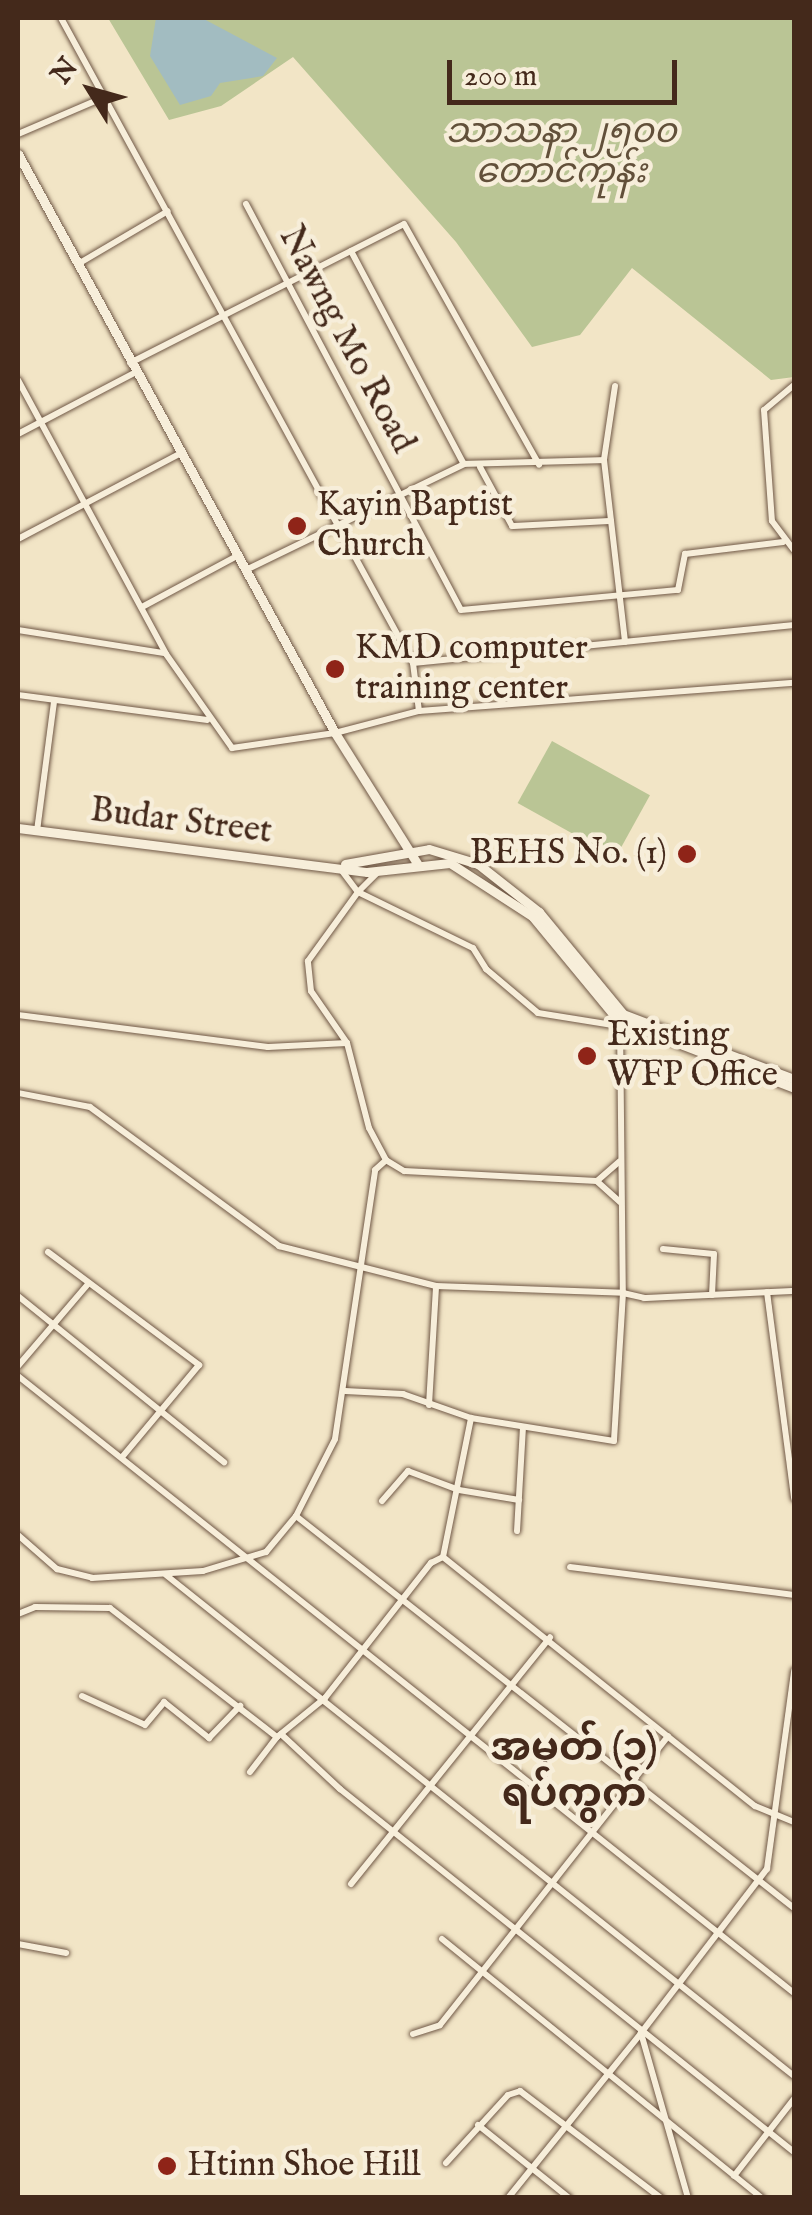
<!DOCTYPE html>
<meta charset="utf-8">
<style>
body{margin:0}
#map{position:relative;width:812px;height:2215px;overflow:hidden;background:#f2e5c6;font-family:"IM FELL English","Noto Sans Myanmar",serif}
div>[style]{position:absolute}
[style*='--x']{left:calc(var(--x)*1px);top:calc(var(--y)*1px);width:calc(var(--w)*1px);rotate:calc(var(--a)*1deg)}
.green>*{inset:0;background:#bac595;transform-origin:0 0}
.water>*{inset:0;background:#a2bcc1}
.roads{filter:drop-shadow(0 0 2px #705846) drop-shadow(0 0 2px #705846)}
.street>*{height:6px;margin:-3px;padding:0 3px;transform-origin:3px;border-radius:3px;background:#f7eeda}
.secondary>*{height:9px;margin:-4.5px;padding:0 4.5px;transform-origin:4.5px;border-radius:4.5px;background:#f7eeda}
.dots>*{width:28px;height:28px;translate:-50% -50%;box-sizing:border-box;border:5px solid #f7eeda;border-radius:50%}
span{translate:-50% -50%;white-space:nowrap;text-align:center;line-height:1.15;-webkit-text-stroke:9px #f7eeda;paint-order:stroke}
.park-label{font-size:35px;color:#62503a;font-style:italic}
.street-label{font-size:35px;color:#44291b}
.poi-label{font-size:35px;color:#44291b}
.left{translate:0 -50%;text-align:left}
.right{translate:-100% -50%;text-align:right}
.quarter-label{font-size:40px;color:#44291b;font-weight:700}
.frame{position:absolute;inset:0;border:20px solid #44291b;pointer-events:none}
.north{position:absolute;left:40px;top:40px;width:100px;height:100px;-webkit-text-stroke:8px #f7eeda;paint-order:stroke;rotate:307deg;font-size:28px;font-weight:700;line-height:40px;text-align:center;color:#44291b}
.north::after{content:'';display:block;margin:auto;width:35px;height:45px;background:#44291b;clip-path:polygon(50% 0,100% 100%,50% 72%,0 100%)}
.scale{position:absolute;left:447px;top:60px;width:230px;height:45px;box-sizing:border-box;border:5px solid #44291b;border-top:0;padding-left:12px;font-size:30px;line-height:35px;white-space:nowrap;color:#44291b;-webkit-text-stroke:8px #f7eeda;paint-order:stroke}
</style>
<div id="map">
<div class="green">
<div style="clip-path:polygon(108px 18px,794px 18px,794px 377px,771px 380px,632px 268px,580px 335px,532px 347px,456px 242px,293px 57px,221px 106px,169px 120px)"></div>
<div style="left:552px;top:741px;width:112px;height:71px;rotate:29deg"></div>
</div>
<div class="water">
<div style="clip-path:polygon(156px 18px,202px 18px,277px 58px,263px 76px,220px 83px,211px 96px,180px 105px,150px 56px)"></div>
</div>
<div class="roads">
<div class="street">
<div style="--x:61;--y:18;--w:735;--a:61.38"></div>
<div style="--x:413;--y:663;--w:383;--a:-5.7"></div>
<div style="--x:18;--y:134;--w:91;--a:-23.2"></div>
<div style="--x:246;--y:204;--w:459;--a:62.1"></div>
<div style="--x:461;--y:610;--w:218;--a:-5.3"></div>
<div style="--x:678;--y:590;--w:37;--a:-79"></div>
<div style="--x:685;--y:554;--w:99;--a:-7"></div>
<div style="--x:351;--y:251;--w:241;--a:62.1"></div>
<div style="--x:78;--y:264;--w:104;--a:-30.5"></div>
<div style="--x:130;--y:363;--w:307;--a:-26.9"></div>
<div style="--x:404;--y:224;--w:276;--a:60.7"></div>
<div style="--x:18;--y:380;--w:311;--a:61.6"></div>
<div style="--x:166;--y:654;--w:115;--a:54.9"></div>
<div style="--x:232;--y:748;--w:104;--a:-8.3"></div>
<div style="--x:335;--y:733;--w:87;--a:-14.7"></div>
<div style="--x:419;--y:711;--w:376;--a:-4.3"></div>
<div style="--x:794;--y:385;--w:39;--a:140"></div>
<div style="--x:764;--y:410;--w:111;--a:85.9"></div>
<div style="--x:772;--y:521;--w:36;--a:53"></div>
<div style="--x:615;--y:386;--w:75;--a:98.5"></div>
<div style="--x:604;--y:460;--w:183;--a:83.4"></div>
<div style="--x:18;--y:434;--w:131;--a:-27.7"></div>
<div style="--x:480;--y:467;--w:67;--a:61.5"></div>
<div style="--x:512;--y:526;--w:99;--a:-2.9"></div>
<div style="--x:18;--y:539;--w:182;--a:-27.8"></div>
<div style="--x:246;--y:570;--w:242;--a:-25.9"></div>
<div style="--x:464;--y:464;--w:140;--a:-1.6"></div>
<div style="--x:142;--y:607;--w:108;--a:-28.2"></div>
<div style="--x:18;--y:630;--w:148;--a:9"></div>
<div style="--x:413;--y:663;--w:48;--a:82.9"></div>
<div style="--x:18;--y:695;--w:191;--a:7.5"></div>
<div style="--x:37;--y:831;--w:131;--a:-82.5"></div>
<div style="--x:342;--y:871;--w:26;--a:53"></div>
<div style="--x:358;--y:892;--w:30;--a:-45"></div>
<div style="--x:18;--y:1015;--w:252;--a:7.3"></div>
<div style="--x:268;--y:1047;--w:79;--a:-2.9"></div>
<div style="--x:620;--y:1022;--w:271;--a:89.4"></div>
<div style="--x:623;--y:1293;--w:22;--a:13"></div>
<div style="--x:644;--y:1298;--w:150;--a:-2.7"></div>
<div style="--x:18;--y:1093;--w:73;--a:11"></div>
<div style="--x:90;--y:1107;--w:235;--a:36.3"></div>
<div style="--x:279;--y:1246;--w:162;--a:14.3"></div>
<div style="--x:436;--y:1286;--w:187;--a:2.1"></div>
<div style="--x:623;--y:1293;--w:148;--a:93.5"></div>
<div style="--x:614;--y:1441;--w:145;--a:-170.9"></div>
<div style="--x:471;--y:1418;--w:72;--a:-160.6"></div>
<div style="--x:403;--y:1394;--w:58;--a:-177"></div>
<div style="--x:597;--y:1181;--w:193;--a:-177"></div>
<div style="--x:404;--y:1171;--w:21;--a:-149"></div>
<div style="--x:386;--y:1160;--w:36;--a:-118"></div>
<div style="--x:369;--y:1128;--w:88;--a:-104.5"></div>
<div style="--x:347;--y:1043;--w:63;--a:-124.7"></div>
<div style="--x:311;--y:991;--w:30;--a:-96"></div>
<div style="--x:308;--y:961;--w:85;--a:-54.1"></div>
<div style="--x:358;--y:892;--w:128;--a:26"></div>
<div style="--x:473;--y:948;--w:25;--a:58"></div>
<div style="--x:486;--y:969;--w:68;--a:40.2"></div>
<div style="--x:538;--y:1013;--w:82;--a:9.1"></div>
<div style="--x:620;--y:1202;--w:31;--a:-138"></div>
<div style="--x:597;--y:1181;--w:30;--a:-41"></div>
<div style="--x:663;--y:1249;--w:51;--a:5.6"></div>
<div style="--x:714;--y:1254;--w:41;--a:92.8"></div>
<div style="--x:48;--y:1252;--w:189;--a:36.8"></div>
<div style="--x:199;--y:1365;--w:120;--a:129.9"></div>
<div style="--x:767;--y:1292;--w:208;--a:82.5"></div>
<div style="--x:18;--y:1296;--w:265;--a:38.9"></div>
<div style="--x:18;--y:1366;--w:109;--a:-49.5"></div>
<div style="--x:18;--y:1376;--w:991;--a:38.49"></div>
<div style="--x:429;--y:1405;--w:119;--a:-86.6"></div>
<div style="--x:382;--y:1501;--w:40;--a:-49"></div>
<div style="--x:408;--y:1471;--w:54;--a:20.4"></div>
<div style="--x:459;--y:1490;--w:61;--a:9.5"></div>
<div style="--x:296;--y:1516;--w:634;--a:38.21"></div>
<div style="--x:517;--y:1531;--w:104;--a:-86.7"></div>
<div style="--x:18;--y:1535;--w:52;--a:41.1"></div>
<div style="--x:57;--y:1569;--w:36;--a:14"></div>
<div style="--x:92;--y:1578;--w:111;--a:-3.6"></div>
<div style="--x:203;--y:1571;--w:66;--a:-16.8"></div>
<div style="--x:266;--y:1552;--w:47;--a:-50.2"></div>
<div style="--x:296;--y:1516;--w:86;--a:-63.1"></div>
<div style="--x:335;--y:1439;--w:272;--a:-81.5"></div>
<div style="--x:375;--y:1170;--w:15;--a:-42"></div>
<div style="--x:443;--y:1557;--w:142;--a:-78.6"></div>
<div style="--x:570;--y:1567;--w:226;--a:7.1"></div>
<div style="--x:166;--y:1575;--w:803;--a:38.58"></div>
<div style="--x:18;--y:1614;--w:18;--a:-22"></div>
<div style="--x:35;--y:1607;--w:75;--a:0.8"></div>
<div style="--x:110;--y:1608;--w:211;--a:37.7"></div>
<div style="--x:277;--y:1737;--w:62;--a:-39.1"></div>
<div style="--x:325;--y:1698;--w:172;--a:-51.9"></div>
<div style="--x:431;--y:1563;--w:13;--a:-27"></div>
<div style="--x:443;--y:1557;--w:399;--a:38.6"></div>
<div style="--x:755;--y:1806;--w:42;--a:22.3"></div>
<div style="--x:82;--y:1696;--w:69;--a:24.7"></div>
<div style="--x:145;--y:1725;--w:30;--a:-50"></div>
<div style="--x:164;--y:1702;--w:58;--a:38.7"></div>
<div style="--x:209;--y:1738;--w:45;--a:-45.9"></div>
<div style="--x:281;--y:1734;--w:81;--a:43"></div>
<div style="--x:340;--y:1789;--w:581;--a:38.64"></div>
<div style="--x:250;--y:1772;--w:44;--a:-52.4"></div>
<div style="--x:351;--y:1884;--w:317;--a:-51.1"></div>
<div style="--x:442;--y:1939;--w:412;--a:39"></div>
<div style="--x:18;--y:1944;--w:49;--a:10.6"></div>
<div style="--x:413;--y:2034;--w:28;--a:-18"></div>
<div style="--x:440;--y:2025;--w:368;--a:-51.7"></div>
<div style="--x:478;--y:2125;--w:117;--a:38.7"></div>
<div style="--x:446;--y:2163;--w:92;--a:-47.6"></div>
<div style="--x:508;--y:2095;--w:13;--a:-18"></div>
<div style="--x:520;--y:2091;--w:177;--a:37.2"></div>
<div style="--x:734;--y:2176;--w:98;--a:-52.1"></div>
<div style="--x:508;--y:2198;--w:212;--a:-51.1"></div>
<div style="--x:688;--y:2198;--w:172;--a:-105.9"></div>
<div style="--x:641;--y:2033;--w:207;--a:-52.5"></div>
<div style="--x:767;--y:1869;--w:200;--a:-82.2"></div>
</div>
<div class="secondary">
<div style="--x:18;--y:154;--w:660;--a:61.3"></div>
<div style="--x:335;--y:733;--w:154;--a:57.8"></div>
<div style="--x:18;--y:828;--w:352;--a:7.2"></div>
<div style="--x:367;--y:872;--w:83;--a:-6.2"></div>
<div style="--x:450;--y:863;--w:98;--a:32.9"></div>
<div style="--x:532;--y:916;--w:135;--a:50.4"></div>
<div style="--x:618;--y:1020;--w:189;--a:21.1"></div>
<div style="--x:345;--y:864;--w:85;--a:-10.1"></div>
<div style="--x:429;--y:849;--w:51;--a:17"></div>
<div style="--x:478;--y:864;--w:78;--a:38.2"></div>
<div style="--x:539;--y:912;--w:132;--a:50.5"></div>
<div style="--x:623;--y:1014;--w:183;--a:20.8"></div>
</div>
</div>
<div class="dots">
<div style="left:297px;top:526px;background:#8f2418"></div>
<div style="left:335px;top:669px;background:#8f2418"></div>
<div style="left:687px;top:854px;background:#8f2418"></div>
<div style="left:587px;top:1056px;background:#8f2418"></div>
<div style="left:167px;top:2166px;background:#8f2418"></div>
</div>
<div class="park-label">
<span style="left:561px;top:153px">သာသနာ ၂၅၀၀<br>တောင်ကုန်း</span>
</div>
<div class="street-label">
<span style="left:346px;top:340px;rotate:62deg">Nawng Mo Road</span>
<span style="left:181px;top:822px;rotate:7deg">Budar Street</span>
</div>
<div class="poi-label">
<span class="left" style="left:317px;top:526px">Kayin Baptist<br>Church</span>
<span class="left" style="left:355px;top:669px">KMD computer<br>training center</span>
<span class="right" style="left:667px;top:854px">BEHS No. (1)</span>
<span class="left" style="left:607px;top:1056px">Existing<br>WFP Office</span>
<span class="left" style="left:187px;top:2166px">Htinn Shoe Hill</span>
</div>
<div class="quarter-label">
<span style="left:574px;top:1773px">အမှတ် (၁)<br>ရပ်ကွက်</span>
</div>
<div class="frame"></div>
<div class="north">N</div>
<div class="scale">200 m</div>
</div>
